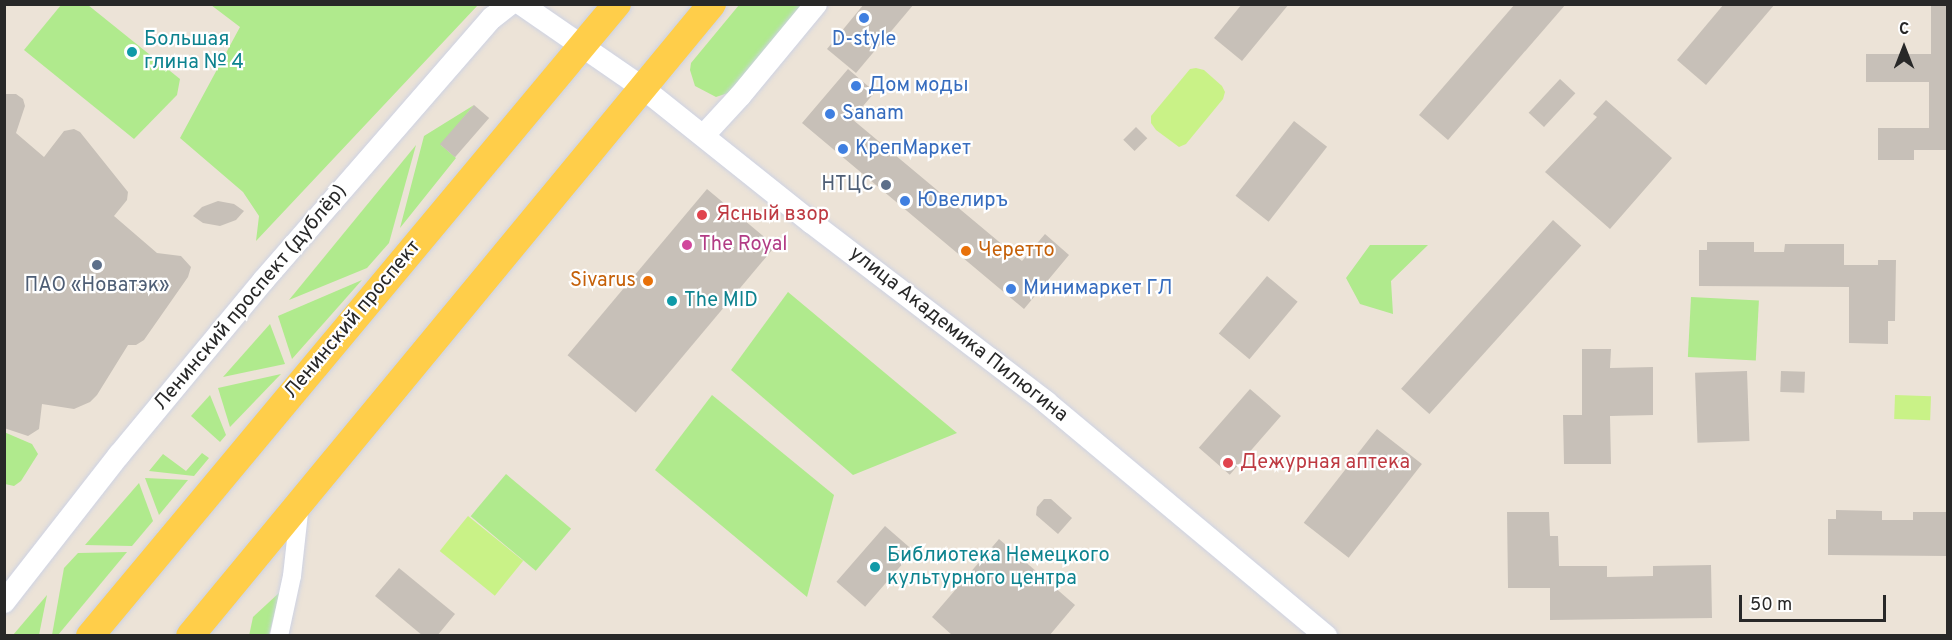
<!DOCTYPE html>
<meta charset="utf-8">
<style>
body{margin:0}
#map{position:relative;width:1952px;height:640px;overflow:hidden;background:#ece3d7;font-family:Overpass,sans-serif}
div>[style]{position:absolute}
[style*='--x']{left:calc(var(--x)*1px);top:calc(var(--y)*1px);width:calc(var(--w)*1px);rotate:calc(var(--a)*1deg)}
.green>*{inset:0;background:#b0ea8d;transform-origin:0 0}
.pitch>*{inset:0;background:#c9f287;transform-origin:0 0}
.building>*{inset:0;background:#c7c0b8;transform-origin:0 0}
.roads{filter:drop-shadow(0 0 2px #cdd2e3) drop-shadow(0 0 2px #cdd2e3)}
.minor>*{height:18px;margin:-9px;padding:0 9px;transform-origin:9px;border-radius:9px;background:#fff}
.tertiary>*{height:22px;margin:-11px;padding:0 11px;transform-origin:11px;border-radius:11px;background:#fff}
.primary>*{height:28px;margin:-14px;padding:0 14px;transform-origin:14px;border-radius:14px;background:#ffce4a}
.dots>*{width:16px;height:16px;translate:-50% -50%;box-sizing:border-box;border:3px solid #fff;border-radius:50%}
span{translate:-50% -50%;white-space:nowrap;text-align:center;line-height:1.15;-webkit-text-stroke:4.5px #fff;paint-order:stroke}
.culture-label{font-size:20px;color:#0d838f}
.left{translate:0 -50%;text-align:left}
.shop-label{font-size:20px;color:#366cbe}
.service-label{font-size:20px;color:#4e5e75}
.right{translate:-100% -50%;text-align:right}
.health-label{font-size:20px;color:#be3a42}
.hotel-label{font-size:20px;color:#b23c85}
.food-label{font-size:20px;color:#c56008}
.street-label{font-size:20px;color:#282828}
.frame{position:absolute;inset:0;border:6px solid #282828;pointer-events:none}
.north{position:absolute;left:1874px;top:18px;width:60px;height:60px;-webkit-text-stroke:4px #fff;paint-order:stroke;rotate:0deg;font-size:16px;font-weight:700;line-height:24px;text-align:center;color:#282828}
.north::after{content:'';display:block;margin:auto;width:21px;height:27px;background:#282828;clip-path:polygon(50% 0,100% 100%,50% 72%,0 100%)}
.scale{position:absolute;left:1739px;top:595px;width:147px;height:27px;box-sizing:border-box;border:3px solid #282828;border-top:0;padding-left:8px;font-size:18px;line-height:21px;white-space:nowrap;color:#282828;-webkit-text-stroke:4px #fff;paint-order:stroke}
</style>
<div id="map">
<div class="green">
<div style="clip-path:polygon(61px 5px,88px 5px,180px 79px,177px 95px,134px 139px,24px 50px)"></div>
<div style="clip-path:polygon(211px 5px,478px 5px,256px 241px,259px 216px,243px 192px,180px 138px,240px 27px)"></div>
<div style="clip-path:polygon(739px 5px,804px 5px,728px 93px,716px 97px,695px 86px,690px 70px,691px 63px)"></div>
<div style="clip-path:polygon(474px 105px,441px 145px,456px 158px,400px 228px,424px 136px)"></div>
<div style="clip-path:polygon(416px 145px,389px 243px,367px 268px,289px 300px)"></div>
<div style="clip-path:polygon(1370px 245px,1428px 245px,1391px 281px,1393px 314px,1360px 304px,1346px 278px)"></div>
<div style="clip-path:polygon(362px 280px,292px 359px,278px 316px)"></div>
<div style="clip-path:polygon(788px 292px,957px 433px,853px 475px,731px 370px)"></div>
<div style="left:1691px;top:297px;width:68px;height:60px;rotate:3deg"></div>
<div style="clip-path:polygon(270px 324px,285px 364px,223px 377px)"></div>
<div style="clip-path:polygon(281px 374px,230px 427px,218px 388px)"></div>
<div style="clip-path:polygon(210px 395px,226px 435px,220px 442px,191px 416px)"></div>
<div style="clip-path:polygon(712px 395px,834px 495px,807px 597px,655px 470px)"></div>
<div style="clip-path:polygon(4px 432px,32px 444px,38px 454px,21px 481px,14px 486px,5px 484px)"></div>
<div style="clip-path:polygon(202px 453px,209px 458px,194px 476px,149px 471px,163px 454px,186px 471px)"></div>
<div style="left:506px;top:474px;width:85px;height:55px;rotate:40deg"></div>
<div style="clip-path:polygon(145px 478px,188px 480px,159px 515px)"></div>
<div style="clip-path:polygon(139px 483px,153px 521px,132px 546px,85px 545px)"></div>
<div style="clip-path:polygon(127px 552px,58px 635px,52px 635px,64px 568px,78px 553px)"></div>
<div style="clip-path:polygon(280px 592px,269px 635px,249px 636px,253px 617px)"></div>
<div style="clip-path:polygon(47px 595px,39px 635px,13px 635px)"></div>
</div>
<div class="pitch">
<div style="clip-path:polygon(1196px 68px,1204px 70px,1222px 86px,1225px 92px,1223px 99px,1186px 144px,1179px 147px,1156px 130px,1151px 123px,1151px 116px,1190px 69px)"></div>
<div style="left:1895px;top:395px;width:36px;height:24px;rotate:2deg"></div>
<div style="left:468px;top:516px;width:71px;height:45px;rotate:39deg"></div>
</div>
<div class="building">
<div style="clip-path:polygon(864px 4px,914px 4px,856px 73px,827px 49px)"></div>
<div style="clip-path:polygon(1242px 4px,1289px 4px,1242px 61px,1214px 38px)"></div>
<div style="clip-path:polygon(1515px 4px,1566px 4px,1448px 140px,1419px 115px)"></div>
<div style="clip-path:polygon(1724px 4px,1775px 4px,1706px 85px,1677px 60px)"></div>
<div style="clip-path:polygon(1931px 4px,1947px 4px,1947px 150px,1914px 150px,1914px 160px,1878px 160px,1878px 128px,1929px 128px,1929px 82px,1866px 82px,1866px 54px,1931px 54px)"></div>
<div style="clip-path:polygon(848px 69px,875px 92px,852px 119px,1022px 261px,1045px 234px,1069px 255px,1024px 309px,802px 123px)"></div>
<div style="left:1560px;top:79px;width:21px;height:46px;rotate:43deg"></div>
<div style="clip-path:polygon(4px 94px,16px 94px,23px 99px,25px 106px,16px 133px,44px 157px,64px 131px,74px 129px,80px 132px,128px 192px,127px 200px,114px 216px,157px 253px,181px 256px,191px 267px,188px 277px,144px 340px,136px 345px,128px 345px,97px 395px,90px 402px,74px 409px,42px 404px,39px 429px,28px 436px,4px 428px)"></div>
<div style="clip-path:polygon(1606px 100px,1672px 158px,1610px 229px,1545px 172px,1597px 117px,1593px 114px)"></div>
<div style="left:474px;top:105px;width:20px;height:52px;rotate:41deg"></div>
<div style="left:1294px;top:121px;width:42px;height:95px;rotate:38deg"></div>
<div style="left:1136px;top:127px;width:16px;height:18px;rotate:45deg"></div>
<div style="left:707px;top:189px;width:89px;height:217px;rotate:40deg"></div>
<div style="clip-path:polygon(218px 201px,234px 204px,244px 211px,236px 220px,220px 226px,203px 223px,193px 216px,202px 207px)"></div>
<div style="left:1553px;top:220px;width:38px;height:227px;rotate:42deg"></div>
<div style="clip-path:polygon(1707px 242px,1754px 242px,1754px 252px,1784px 252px,1785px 244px,1844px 244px,1844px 265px,1878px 265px,1878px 260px,1896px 260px,1895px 321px,1888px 321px,1888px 344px,1849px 343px,1849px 287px,1699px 286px,1699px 250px,1707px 250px)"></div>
<div style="left:1267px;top:276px;width:40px;height:75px;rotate:40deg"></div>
<div style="clip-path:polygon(1582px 349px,1611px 349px,1610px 368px,1653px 367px,1653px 415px,1610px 416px,1611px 464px,1564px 464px,1563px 415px,1582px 415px)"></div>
<div style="left:1747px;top:371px;width:70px;height:52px;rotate:88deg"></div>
<div style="left:1781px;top:371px;width:24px;height:21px;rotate:2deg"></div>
<div style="left:1250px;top:389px;width:41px;height:78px;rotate:41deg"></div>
<div style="left:1377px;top:429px;width:57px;height:119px;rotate:38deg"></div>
<div style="clip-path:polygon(1044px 499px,1051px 499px,1072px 518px,1058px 534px,1036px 515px,1037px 507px)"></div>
<div style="clip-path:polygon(1836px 510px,1882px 511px,1882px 520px,1913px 520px,1913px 512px,1947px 512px,1947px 556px,1828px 555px,1828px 519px,1836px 519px)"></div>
<div style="clip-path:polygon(1507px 512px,1549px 512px,1550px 536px,1558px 536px,1559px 566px,1607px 566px,1607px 577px,1653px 576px,1653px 566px,1711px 565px,1712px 618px,1550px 620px,1550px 588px,1508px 588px)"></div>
<div style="left:885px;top:526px;width:38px;height:74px;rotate:41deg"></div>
<div style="clip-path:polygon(999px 539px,1075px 605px,1049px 636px,953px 636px,932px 617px)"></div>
<div style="clip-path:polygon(399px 568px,455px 614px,437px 636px,423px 636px,375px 596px)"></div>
</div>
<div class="roads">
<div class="minor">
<div style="--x:279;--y:636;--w:61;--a:-77.8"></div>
<div style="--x:292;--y:576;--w:72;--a:-83.7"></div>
</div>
<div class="tertiary">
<div style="--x:521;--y:4;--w:150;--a:34.6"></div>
<div style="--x:644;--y:89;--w:215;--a:38.6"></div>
<div style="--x:812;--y:223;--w:295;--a:37.4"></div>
<div style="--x:1046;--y:402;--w:365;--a:39.9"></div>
<div style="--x:704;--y:135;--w:53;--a:-47.3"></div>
<div style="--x:740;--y:96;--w:119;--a:-50.4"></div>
<div style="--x:4;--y:602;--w:187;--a:-52"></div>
<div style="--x:119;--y:455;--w:226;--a:-50.4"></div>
<div style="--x:263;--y:281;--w:349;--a:-49"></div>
<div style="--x:492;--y:18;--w:23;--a:-38"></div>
</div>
<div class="primary">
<div style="--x:90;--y:636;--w:823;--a:-50.18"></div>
<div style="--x:190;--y:636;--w:820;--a:-50.45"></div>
</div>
</div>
<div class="dots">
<div style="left:864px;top:18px;background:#3f7fe0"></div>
<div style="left:132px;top:52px;background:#0f9aa8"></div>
<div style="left:856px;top:86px;background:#3f7fe0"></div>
<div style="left:830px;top:114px;background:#3f7fe0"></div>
<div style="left:843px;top:149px;background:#3f7fe0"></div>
<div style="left:886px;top:185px;background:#5c6f8a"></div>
<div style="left:905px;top:201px;background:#3f7fe0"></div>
<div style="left:702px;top:215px;background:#e0444e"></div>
<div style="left:687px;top:245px;background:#d1479c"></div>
<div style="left:966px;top:251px;background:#e8710a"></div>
<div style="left:97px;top:265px;background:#5c6f8a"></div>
<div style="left:648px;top:281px;background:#e8710a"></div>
<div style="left:1011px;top:289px;background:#3f7fe0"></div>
<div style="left:672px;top:301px;background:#0f9aa8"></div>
<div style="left:1228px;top:463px;background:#e0444e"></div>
<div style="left:875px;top:567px;background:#0f9aa8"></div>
</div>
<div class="culture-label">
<span class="left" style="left:144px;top:52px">Большая<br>глина № 4</span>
<span class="left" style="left:684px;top:301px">The MID</span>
<span class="left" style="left:887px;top:568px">Библиотека Немецкого<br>культурного центра</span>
</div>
<div class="shop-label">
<span style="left:864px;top:40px">D-style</span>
<span class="left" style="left:868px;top:86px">Дом моды</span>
<span class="left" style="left:842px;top:114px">Sanam</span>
<span class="left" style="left:855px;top:149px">КрепМаркет</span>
<span class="left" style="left:917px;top:201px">Ювелиръ</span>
<span class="left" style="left:1023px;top:289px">Минимаркет ГЛ</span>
</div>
<div class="service-label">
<span class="right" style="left:874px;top:185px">НТЦС</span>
<span style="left:97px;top:286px">ПАО «Новатэк»</span>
</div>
<div class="health-label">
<span class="left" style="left:716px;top:215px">Ясный взор</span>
<span class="left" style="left:1240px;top:463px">Дежурная аптека</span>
</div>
<div class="hotel-label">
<span class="left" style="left:699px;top:245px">The Royal</span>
</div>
<div class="food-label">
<span class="left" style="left:978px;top:251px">Черетто</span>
<span class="right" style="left:636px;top:281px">Sivarus</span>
</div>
<div class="street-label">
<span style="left:251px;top:298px;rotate:-50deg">Ленинский проспект (дублёр)</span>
<span style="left:353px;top:320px;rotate:-50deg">Ленинский проспект</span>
<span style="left:958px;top:335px;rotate:38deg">улица Академика Пилюгина</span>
</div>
<div class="frame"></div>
<div class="north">С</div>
<div class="scale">50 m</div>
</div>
